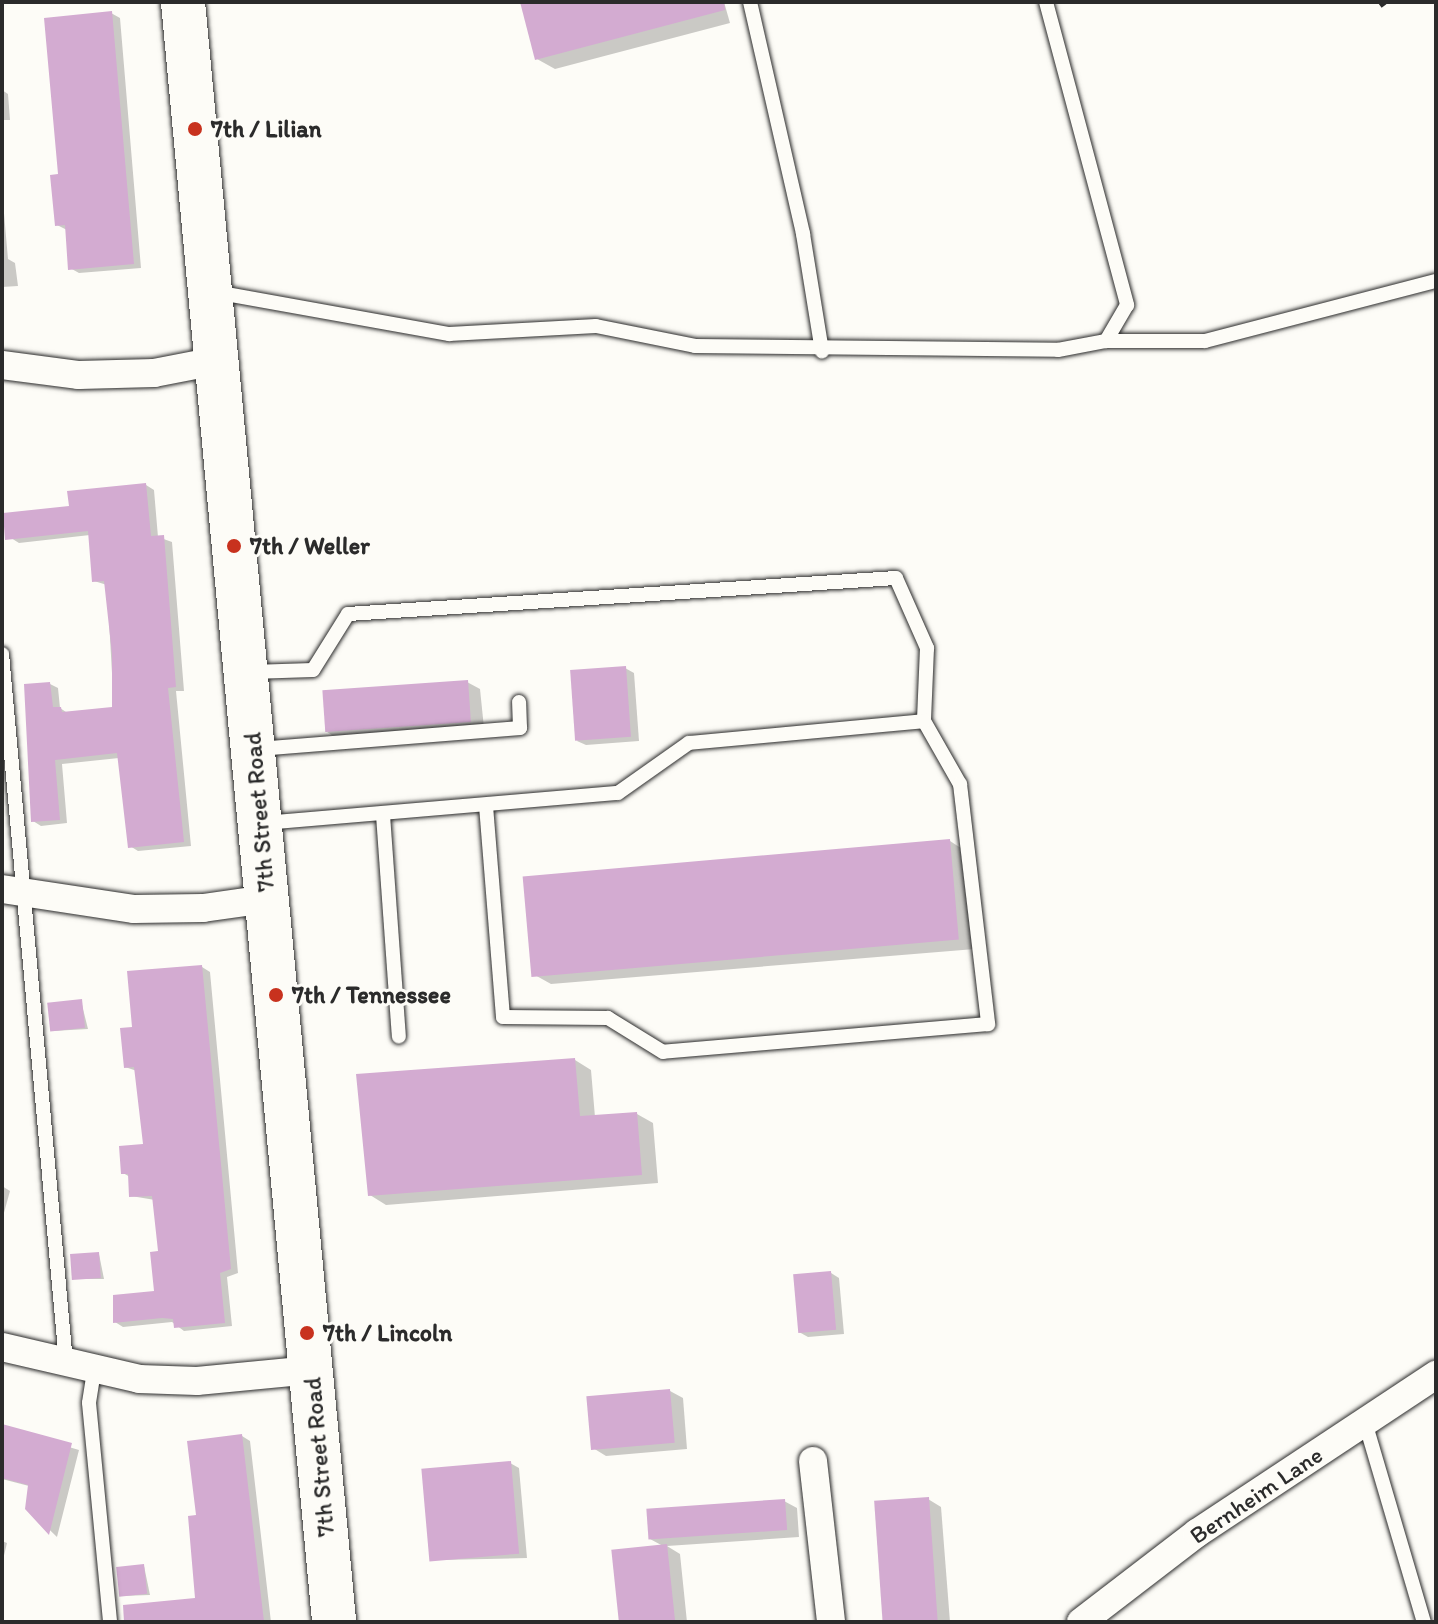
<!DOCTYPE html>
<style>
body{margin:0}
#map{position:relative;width:1438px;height:1624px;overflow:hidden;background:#fdfcf7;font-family:Itim,sans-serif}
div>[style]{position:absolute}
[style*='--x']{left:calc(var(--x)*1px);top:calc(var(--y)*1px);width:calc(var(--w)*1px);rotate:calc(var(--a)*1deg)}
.shadow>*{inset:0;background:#0003}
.building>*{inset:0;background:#d3abd1;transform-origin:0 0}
.roads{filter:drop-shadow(0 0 2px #2b2b2b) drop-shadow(0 0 2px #2b2b2b)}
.service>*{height:14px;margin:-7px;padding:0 7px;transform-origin:7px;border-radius:7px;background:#fdfcf7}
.minor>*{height:28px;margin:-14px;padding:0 14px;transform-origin:14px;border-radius:14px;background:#fdfcf7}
.primary>*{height:44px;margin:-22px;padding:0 22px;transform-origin:22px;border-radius:22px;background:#fdfcf7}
.rail>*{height:6px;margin-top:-3px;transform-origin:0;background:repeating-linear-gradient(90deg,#2b2b2b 0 12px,transparent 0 18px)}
.dots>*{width:22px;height:22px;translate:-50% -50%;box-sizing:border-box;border:4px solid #fdfcf7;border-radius:50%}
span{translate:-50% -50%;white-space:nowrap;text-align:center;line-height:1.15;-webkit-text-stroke:6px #fdfcf7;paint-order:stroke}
.poi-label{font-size:24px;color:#2b2b2b;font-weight:700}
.left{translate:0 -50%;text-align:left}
.street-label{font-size:24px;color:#2b2b2b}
.frame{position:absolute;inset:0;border:4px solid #2b2b2b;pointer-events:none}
</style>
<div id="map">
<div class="shadow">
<div style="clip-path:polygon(522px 2px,724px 2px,730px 23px,555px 69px,537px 59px)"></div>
<div style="clip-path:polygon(111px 13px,120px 18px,141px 268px,79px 273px,70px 268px,67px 230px,57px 225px,60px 176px)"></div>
<div style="clip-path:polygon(2px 90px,8px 94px,10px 120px,2px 120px)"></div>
<div style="clip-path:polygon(2px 190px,8px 259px,15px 263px,18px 286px,2px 287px)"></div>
<div style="clip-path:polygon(146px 485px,154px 490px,158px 537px,172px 542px,184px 691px,176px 691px,191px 846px,138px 851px,130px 846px,119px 758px,62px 764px,67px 823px,41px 826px,33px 821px,50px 684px,58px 688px,60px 708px,69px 714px,114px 709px,107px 585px,94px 581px,90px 535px,19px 543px,11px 538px,71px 508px)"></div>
<div style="clip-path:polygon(625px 668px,634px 673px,639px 741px,586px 745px,577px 741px)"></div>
<div style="clip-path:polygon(467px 682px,480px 689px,484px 728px,340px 740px,327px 732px)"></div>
<div style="clip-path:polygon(950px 841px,967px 852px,975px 949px,551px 984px,533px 974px)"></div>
<div style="clip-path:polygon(202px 967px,210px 972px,238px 1273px,227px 1277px,232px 1326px,184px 1331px,172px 1322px,123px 1327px,115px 1322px,156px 1293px,160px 1253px,155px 1200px,131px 1196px,130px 1177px,123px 1173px,145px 1145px,137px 1071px,125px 1067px,134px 1029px)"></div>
<div style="clip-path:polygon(81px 1001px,88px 1029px,53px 1031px)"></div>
<div style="clip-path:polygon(575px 1060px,591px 1070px,595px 1117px,637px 1114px,653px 1123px,658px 1183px,386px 1205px,370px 1195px)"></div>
<div style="clip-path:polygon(2px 1186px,10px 1191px,2px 1220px)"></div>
<div style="clip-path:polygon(99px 1254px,104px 1279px,74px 1279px)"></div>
<div style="clip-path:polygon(831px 1273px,839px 1278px,844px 1334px,808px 1337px,799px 1332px)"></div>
<div style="clip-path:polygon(670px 1391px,683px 1398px,687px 1449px,606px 1456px,593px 1448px)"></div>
<div style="clip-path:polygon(2px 1427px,79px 1450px,57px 1537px,27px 1508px,29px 1486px,2px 1479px)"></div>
<div style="clip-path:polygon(242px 1436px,250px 1441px,271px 1622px,150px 1622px,197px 1600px,198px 1517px)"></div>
<div style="clip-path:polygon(510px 1463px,519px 1468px,527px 1558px,440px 1560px,432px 1555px)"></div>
<div style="clip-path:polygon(928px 1499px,941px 1507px,950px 1622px,886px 1622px)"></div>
<div style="clip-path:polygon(784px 1501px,797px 1508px,799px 1537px,667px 1546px,680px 1554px,687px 1622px,620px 1622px,663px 1546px,650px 1539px)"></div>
<div style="clip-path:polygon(2px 1541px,7px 1543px,2px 1564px)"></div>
<div style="clip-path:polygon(144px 1566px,150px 1595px,120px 1596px)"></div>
</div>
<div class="building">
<div style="clip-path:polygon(520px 2px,724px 2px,725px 10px,535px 60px)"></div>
<div style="clip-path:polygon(112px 11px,134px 264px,68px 270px,65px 225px,55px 226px,50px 175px,58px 174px,44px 18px)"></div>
<div style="clip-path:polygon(146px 483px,151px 536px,164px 535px,176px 687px,168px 688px,184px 842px,128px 848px,117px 753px,55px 760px,60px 820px,31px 822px,24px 684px,50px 682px,53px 707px,61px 707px,62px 712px,112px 707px,112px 654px,104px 581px,92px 582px,88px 531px,5px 540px,3px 513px,69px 506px,67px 491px)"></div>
<div style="left:626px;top:666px;width:71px;height:56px;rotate:86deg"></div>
<div style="left:468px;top:680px;width:42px;height:146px;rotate:86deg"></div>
<div style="left:950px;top:839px;width:101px;height:429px;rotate:85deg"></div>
<div style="clip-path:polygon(202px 965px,231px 1269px,220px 1273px,225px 1323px,174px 1328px,173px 1319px,162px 1318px,113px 1323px,113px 1295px,154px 1291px,150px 1252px,158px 1251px,152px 1196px,129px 1197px,128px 1174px,121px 1174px,119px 1146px,143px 1144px,134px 1067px,124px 1068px,120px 1028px,132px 1027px,127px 971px)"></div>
<div style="left:82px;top:999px;width:29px;height:35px;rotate:84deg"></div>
<div style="clip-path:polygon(575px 1058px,580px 1116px,637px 1112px,642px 1175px,368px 1196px,356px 1074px)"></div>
<div style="left:99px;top:1252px;width:26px;height:29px;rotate:86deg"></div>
<div style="left:831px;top:1271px;width:59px;height:38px;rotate:85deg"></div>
<div style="left:670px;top:1389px;width:54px;height:84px;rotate:85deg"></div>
<div style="clip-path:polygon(2px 1424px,72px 1443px,49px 1535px,25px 1509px,28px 1485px,2px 1478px)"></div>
<div style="clip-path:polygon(242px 1434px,264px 1622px,124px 1622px,123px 1605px,195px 1598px,188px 1516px,196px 1515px,187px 1441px)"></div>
<div style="left:511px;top:1461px;width:93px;height:90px;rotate:85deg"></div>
<div style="left:929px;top:1497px;width:125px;height:55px;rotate:86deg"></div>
<div style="left:785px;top:1499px;width:31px;height:139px;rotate:86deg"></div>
<div style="left:667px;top:1544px;width:78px;height:56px;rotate:84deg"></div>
<div style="left:144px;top:1564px;width:30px;height:28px;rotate:84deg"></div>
</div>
<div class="roads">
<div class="service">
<div style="--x:750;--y:2;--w:238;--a:77.1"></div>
<div style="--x:803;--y:234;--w:119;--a:80.8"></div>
<div style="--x:1046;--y:2;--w:314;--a:75"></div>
<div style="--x:1127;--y:305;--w:42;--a:120.3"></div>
<div style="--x:215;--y:292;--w:238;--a:10.2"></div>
<div style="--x:449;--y:334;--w:147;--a:-3.1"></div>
<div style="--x:596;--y:326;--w:101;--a:11.4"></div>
<div style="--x:695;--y:346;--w:363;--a:0.6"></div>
<div style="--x:1058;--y:350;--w:49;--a:-10.6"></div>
<div style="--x:1106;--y:341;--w:99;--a:0"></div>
<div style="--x:1205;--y:341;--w:239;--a:-14.6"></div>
<div style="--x:2;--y:654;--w:712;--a:84.84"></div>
<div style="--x:251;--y:672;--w:62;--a:-1.8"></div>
<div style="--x:313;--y:670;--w:66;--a:-58"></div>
<div style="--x:348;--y:614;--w:549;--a:-3.76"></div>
<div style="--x:896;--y:578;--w:77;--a:66.1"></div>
<div style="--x:927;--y:648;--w:73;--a:92.4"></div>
<div style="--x:924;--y:721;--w:73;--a:60.3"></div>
<div style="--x:960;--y:784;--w:242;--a:83.3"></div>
<div style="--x:988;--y:1024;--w:326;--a:175.1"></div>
<div style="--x:663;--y:1052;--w:65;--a:-148.3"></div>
<div style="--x:608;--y:1018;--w:105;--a:-179.5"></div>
<div style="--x:503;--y:1017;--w:212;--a:-94.6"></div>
<div style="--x:258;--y:749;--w:263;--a:-4.6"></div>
<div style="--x:520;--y:728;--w:26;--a:-92"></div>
<div style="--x:383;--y:815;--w:222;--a:85.9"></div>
<div style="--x:265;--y:823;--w:354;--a:-4.9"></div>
<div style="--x:618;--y:793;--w:87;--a:-35.2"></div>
<div style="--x:689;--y:743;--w:236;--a:-5.3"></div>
<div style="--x:94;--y:1371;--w:32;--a:99"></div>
<div style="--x:89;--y:1403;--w:220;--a:84.5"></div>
<div style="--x:1365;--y:1422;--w:209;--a:73.6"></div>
</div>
<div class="minor">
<div style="--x:2;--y:365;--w:78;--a:7.4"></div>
<div style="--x:79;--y:375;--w:75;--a:-1.5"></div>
<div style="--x:154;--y:373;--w:63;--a:-11"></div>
<div style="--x:2;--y:889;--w:134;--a:8.6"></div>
<div style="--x:134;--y:909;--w:69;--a:-0.8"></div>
<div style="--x:203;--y:908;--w:65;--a:-8"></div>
<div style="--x:2;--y:1347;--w:141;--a:13.1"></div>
<div style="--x:139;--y:1379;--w:58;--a:2"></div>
<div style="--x:197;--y:1381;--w:115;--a:-5.5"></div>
<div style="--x:813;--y:1461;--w:162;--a:83.6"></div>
<div style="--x:1081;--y:1622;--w:146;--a:-37.5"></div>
<div style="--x:1197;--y:1533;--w:287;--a:-33.5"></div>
</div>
<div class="primary">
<div style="--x:183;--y:2;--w:1627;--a:84.67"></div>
</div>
</div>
<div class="rail">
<div style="--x:1381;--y:2;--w:5;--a:53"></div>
</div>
<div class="dots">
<div style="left:195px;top:129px;background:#c8321e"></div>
<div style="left:234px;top:546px;background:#c8321e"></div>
<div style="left:276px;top:995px;background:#c8321e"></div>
<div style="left:307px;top:1333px;background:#c8321e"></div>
</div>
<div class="poi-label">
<span class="left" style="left:211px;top:129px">7th / Lilian</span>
<span class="left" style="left:250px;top:546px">7th / Weller</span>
<span class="left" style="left:292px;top:995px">7th / Tennessee</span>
<span class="left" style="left:323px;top:1333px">7th / Lincoln</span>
</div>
<div class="street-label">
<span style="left:259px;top:812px;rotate:-95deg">7th Street Road</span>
<span style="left:319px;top:1457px;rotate:-95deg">7th Street Road</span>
<span style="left:1256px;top:1495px;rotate:-34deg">Bernheim Lane</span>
</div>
<div class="frame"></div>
</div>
